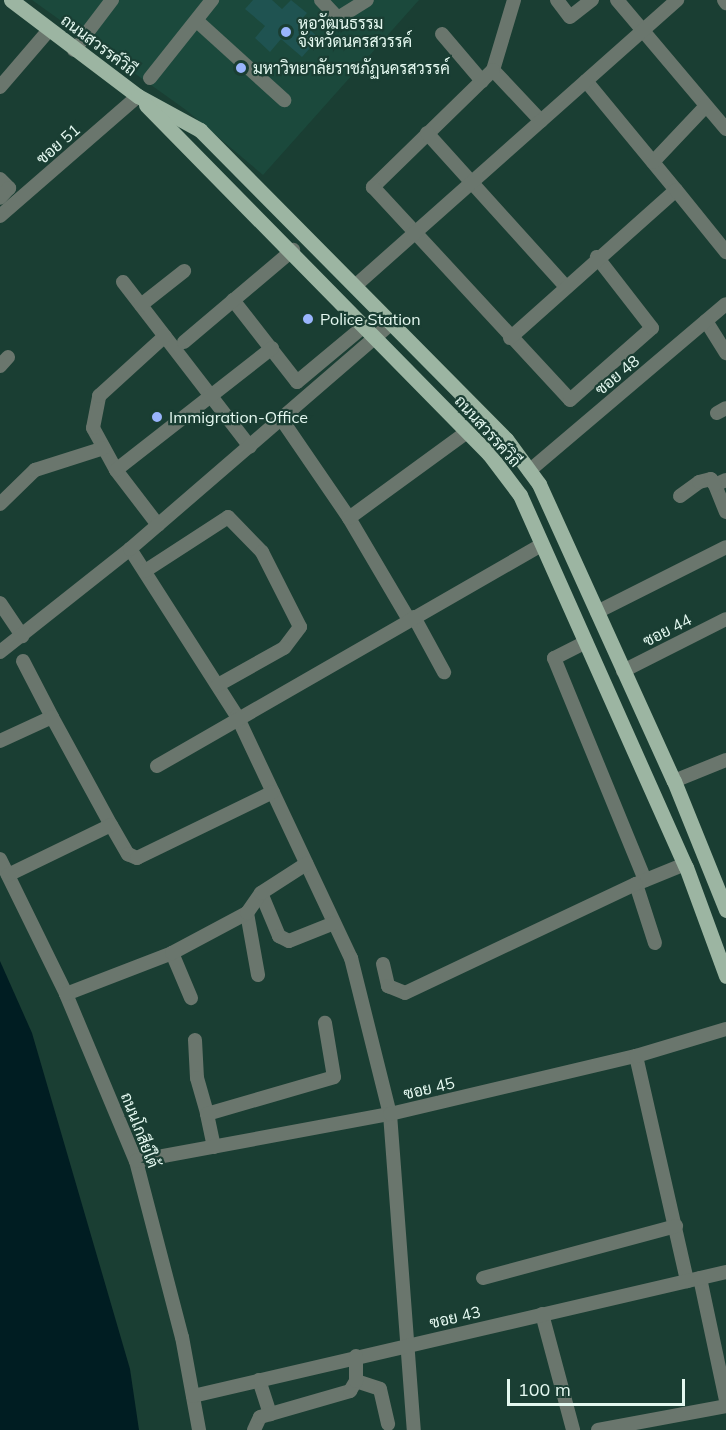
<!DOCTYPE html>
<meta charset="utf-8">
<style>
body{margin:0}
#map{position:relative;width:726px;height:1430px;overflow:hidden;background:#1a3e33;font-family:Mulish,Sarabun,sans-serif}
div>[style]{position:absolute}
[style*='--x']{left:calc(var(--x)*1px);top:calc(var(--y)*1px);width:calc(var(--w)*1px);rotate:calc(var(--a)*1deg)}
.built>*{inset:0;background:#1b493c}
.water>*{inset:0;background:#001d22}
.building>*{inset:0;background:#1f5351}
.minor>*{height:14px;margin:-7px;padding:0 7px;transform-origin:7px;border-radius:7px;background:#6a766d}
.major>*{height:15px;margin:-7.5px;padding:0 7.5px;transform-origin:7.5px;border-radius:7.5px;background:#9cb5a2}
.dots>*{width:16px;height:16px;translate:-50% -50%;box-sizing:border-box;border:3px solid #1a3e33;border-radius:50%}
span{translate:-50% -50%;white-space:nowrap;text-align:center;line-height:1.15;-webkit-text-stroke:4.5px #1a3e33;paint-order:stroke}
.poi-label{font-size:16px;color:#e4f8f0}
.left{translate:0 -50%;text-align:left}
.street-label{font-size:16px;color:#e4f8f0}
.scale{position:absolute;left:507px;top:1379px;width:178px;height:27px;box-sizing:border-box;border:3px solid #e4f8f0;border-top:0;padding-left:8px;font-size:18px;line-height:21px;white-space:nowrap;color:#e4f8f0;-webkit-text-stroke:4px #1a3e33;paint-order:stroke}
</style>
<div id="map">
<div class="built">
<div style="clip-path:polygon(32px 0,419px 0,263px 175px,186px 110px)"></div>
</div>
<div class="water">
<div style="clip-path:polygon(0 961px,32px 1033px,130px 1369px,139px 1430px,0 1430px)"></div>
</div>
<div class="building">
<div style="clip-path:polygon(253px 0,272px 0,282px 9px,291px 0,307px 13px,300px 21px,319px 38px,302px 57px,281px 39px,270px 52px,255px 38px,265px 26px,245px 9px)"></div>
</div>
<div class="minor">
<div style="--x:321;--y:0;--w:25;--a:47"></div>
<div style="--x:338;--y:18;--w:34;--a:-32"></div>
<div style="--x:514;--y:0;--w:73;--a:106.7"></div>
<div style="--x:493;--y:70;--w:70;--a:46.7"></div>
<div style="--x:557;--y:0;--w:21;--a:53"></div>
<div style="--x:570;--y:17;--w:28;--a:-38"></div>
<div style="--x:617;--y:0;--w:169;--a:49.8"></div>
<div style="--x:724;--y:0;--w:4;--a:56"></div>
<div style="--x:197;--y:21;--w:118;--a:42.2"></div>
<div style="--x:442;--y:34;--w:62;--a:49.6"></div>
<div style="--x:74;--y:50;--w:63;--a:-52.8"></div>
<div style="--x:493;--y:70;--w:168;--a:135.7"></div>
<div style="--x:373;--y:187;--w:290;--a:47.2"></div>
<div style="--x:570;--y:400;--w:109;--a:-41.3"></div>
<div style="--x:652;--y:328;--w:90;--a:-127.8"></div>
<div style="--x:150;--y:78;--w:100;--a:-51.5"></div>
<div style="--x:586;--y:81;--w:141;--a:50.5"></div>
<div style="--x:0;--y:87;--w:75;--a:-49.3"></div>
<div style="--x:427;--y:133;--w:207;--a:47.9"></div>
<div style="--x:653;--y:162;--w:77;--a:-46.6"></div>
<div style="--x:0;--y:179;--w:13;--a:45"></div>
<div style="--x:9;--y:188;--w:13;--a:132"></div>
<div style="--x:0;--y:216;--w:183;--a:-41"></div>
<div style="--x:123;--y:282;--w:208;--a:52.4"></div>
<div style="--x:355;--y:286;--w:431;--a:-41.6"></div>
<div style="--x:233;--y:300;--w:104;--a:52"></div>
<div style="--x:297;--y:382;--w:86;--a:-39.8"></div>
<div style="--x:141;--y:305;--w:55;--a:-38.3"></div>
<div style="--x:706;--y:321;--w:38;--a:58"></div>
<div style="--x:510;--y:338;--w:222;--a:-41.7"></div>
<div style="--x:676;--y:190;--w:80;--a:51.1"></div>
<div style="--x:184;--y:342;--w:143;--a:-40.2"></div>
<div style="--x:0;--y:366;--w:12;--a:-48"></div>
<div style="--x:717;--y:413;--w:10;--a:-29"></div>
<div style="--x:282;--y:420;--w:119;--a:55.6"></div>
<div style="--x:349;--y:518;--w:118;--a:59.5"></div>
<div style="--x:116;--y:470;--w:48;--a:-118.7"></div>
<div style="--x:93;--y:428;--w:33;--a:-79"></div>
<div style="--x:99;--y:396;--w:89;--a:-42.3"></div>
<div style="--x:529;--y:471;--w:258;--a:-40.3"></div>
<div style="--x:726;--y:480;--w:12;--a:156"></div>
<div style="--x:715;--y:485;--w:29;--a:68"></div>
<div style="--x:680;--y:496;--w:24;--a:-36"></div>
<div style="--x:699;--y:482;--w:12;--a:-14"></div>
<div style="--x:711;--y:479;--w:7;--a:56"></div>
<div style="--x:0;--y:504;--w:49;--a:-44.2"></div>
<div style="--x:35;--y:470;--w:72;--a:-17.7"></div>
<div style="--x:349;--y:518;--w:146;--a:-36.1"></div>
<div style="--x:158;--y:525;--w:69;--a:-127.4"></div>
<div style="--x:116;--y:470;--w:198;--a:-38"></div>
<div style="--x:130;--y:549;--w:198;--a:57.4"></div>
<div style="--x:237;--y:716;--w:268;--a:64.8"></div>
<div style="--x:351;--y:958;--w:161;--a:76"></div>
<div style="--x:390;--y:1114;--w:317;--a:85.7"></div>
<div style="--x:145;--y:571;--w:99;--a:-33"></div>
<div style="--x:228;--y:517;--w:49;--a:45.8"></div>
<div style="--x:262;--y:552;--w:84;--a:63.1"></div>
<div style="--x:300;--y:627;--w:26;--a:127"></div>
<div style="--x:284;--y:648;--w:76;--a:150.7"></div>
<div style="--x:0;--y:603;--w:40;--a:56"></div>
<div style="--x:597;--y:612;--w:144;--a:-26.7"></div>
<div style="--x:414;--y:617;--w:63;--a:61.4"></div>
<div style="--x:586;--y:642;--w:36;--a:153"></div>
<div style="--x:554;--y:658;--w:240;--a:67.7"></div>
<div style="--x:0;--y:652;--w:166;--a:-38.4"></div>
<div style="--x:130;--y:549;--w:345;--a:-40.8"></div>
<div style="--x:23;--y:661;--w:63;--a:62.6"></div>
<div style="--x:623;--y:671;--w:115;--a:-26.8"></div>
<div style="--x:0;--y:741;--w:57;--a:-24.8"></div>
<div style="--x:52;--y:717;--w:123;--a:61.4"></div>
<div style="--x:111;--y:825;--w:34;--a:60"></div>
<div style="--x:128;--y:854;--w:10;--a:24"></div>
<div style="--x:137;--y:858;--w:151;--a:-25.9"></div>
<div style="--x:157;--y:766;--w:444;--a:-29.9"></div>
<div style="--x:674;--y:781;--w:56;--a:-22"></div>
<div style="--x:0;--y:859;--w:150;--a:63.9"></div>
<div style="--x:66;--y:994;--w:181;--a:67.3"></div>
<div style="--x:136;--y:1161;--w:182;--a:75.4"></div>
<div style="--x:182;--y:1337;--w:95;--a:79.6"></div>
<div style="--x:8;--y:875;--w:114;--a:-25.9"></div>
<div style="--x:261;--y:893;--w:47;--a:67.3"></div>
<div style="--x:279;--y:936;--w:11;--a:27"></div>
<div style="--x:289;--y:941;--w:48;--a:-21.8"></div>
<div style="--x:247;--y:913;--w:63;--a:79.9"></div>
<div style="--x:655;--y:943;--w:62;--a:-107.9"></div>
<div style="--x:636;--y:884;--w:53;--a:-22.2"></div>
<div style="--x:172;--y:953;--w:49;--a:67.1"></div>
<div style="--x:383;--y:964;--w:23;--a:77"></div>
<div style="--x:388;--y:986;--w:18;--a:22"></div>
<div style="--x:405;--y:993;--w:255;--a:-25.3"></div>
<div style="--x:66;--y:994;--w:114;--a:-21.1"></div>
<div style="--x:172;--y:953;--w:85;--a:-28.1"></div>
<div style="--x:247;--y:913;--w:24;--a:-55"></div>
<div style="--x:261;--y:893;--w:54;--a:-32.8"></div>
<div style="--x:195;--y:1040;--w:38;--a:87"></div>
<div style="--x:197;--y:1078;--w:37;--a:74"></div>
<div style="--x:636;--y:1056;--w:231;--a:77.2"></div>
<div style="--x:214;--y:1147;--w:34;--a:-102"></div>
<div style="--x:207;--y:1114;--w:132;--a:-16.2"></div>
<div style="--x:334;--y:1077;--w:55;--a:-99.5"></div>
<div style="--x:136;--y:1161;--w:258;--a:-10.5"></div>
<div style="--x:390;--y:1114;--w:253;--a:-13.3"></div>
<div style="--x:636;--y:1056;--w:94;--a:-16.7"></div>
<div style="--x:483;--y:1278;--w:200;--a:-15.1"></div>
<div style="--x:700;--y:1278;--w:125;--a:78"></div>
<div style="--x:542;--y:1314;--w:120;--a:75"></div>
<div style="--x:259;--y:1380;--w:36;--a:72"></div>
<div style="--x:356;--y:1381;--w:25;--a:18"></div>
<div style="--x:380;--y:1389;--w:36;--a:77"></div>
<div style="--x:193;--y:1396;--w:547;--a:-13.1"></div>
<div style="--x:254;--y:1430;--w:14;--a:-65"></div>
<div style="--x:260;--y:1417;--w:94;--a:-16.1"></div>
<div style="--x:350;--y:1391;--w:12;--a:-59"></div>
<div style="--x:356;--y:1381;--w:25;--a:-90"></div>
<div style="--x:598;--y:1430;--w:130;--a:-10.6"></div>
</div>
<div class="major">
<div style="--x:11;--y:0;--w:159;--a:37.1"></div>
<div style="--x:138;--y:96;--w:71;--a:28.7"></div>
<div style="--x:200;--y:130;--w:435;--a:45.3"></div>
<div style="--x:506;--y:439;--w:56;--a:53.7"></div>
<div style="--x:539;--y:484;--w:326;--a:65.6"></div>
<div style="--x:674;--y:781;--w:139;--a:68"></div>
<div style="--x:146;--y:105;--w:489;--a:45.5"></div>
<div style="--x:489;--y:454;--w:51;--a:52.9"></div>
<div style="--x:520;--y:495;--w:407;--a:66"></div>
<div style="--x:686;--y:867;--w:116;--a:69.8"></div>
</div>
<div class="dots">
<div style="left:286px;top:32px;background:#9ab5fd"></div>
<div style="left:241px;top:68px;background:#9ab5fd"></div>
<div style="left:308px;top:319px;background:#9ab5fd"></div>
<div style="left:157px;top:417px;background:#9ab5fd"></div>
</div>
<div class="poi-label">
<span class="left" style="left:298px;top:32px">หอวัฒนธรรม<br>จังหวัดนครสวรรค์</span>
<span class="left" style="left:253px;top:68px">มหาวิทยาลัยราชภัฏนครสวรรค์</span>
<span class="left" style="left:320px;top:319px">Police Station</span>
<span class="left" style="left:169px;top:417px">Immigration-Office</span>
</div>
<div class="street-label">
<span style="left:99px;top:45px;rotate:37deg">ถนนสวรรค์วิถี</span>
<span style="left:58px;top:144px;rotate:-41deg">ซอย 51</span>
<span style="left:617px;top:375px;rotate:-40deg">ซอย 48</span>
<span style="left:488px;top:431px;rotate:48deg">ถนนสวรรค์วิถี</span>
<span style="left:667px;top:630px;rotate:-27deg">ซอย 44</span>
<span style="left:429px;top:1088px;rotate:-13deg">ซอย 45</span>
<span style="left:140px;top:1130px;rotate:69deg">ถนนโกสีย์ใต้</span>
<span style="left:455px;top:1317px;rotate:-13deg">ซอย 43</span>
</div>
<div class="scale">100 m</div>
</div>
